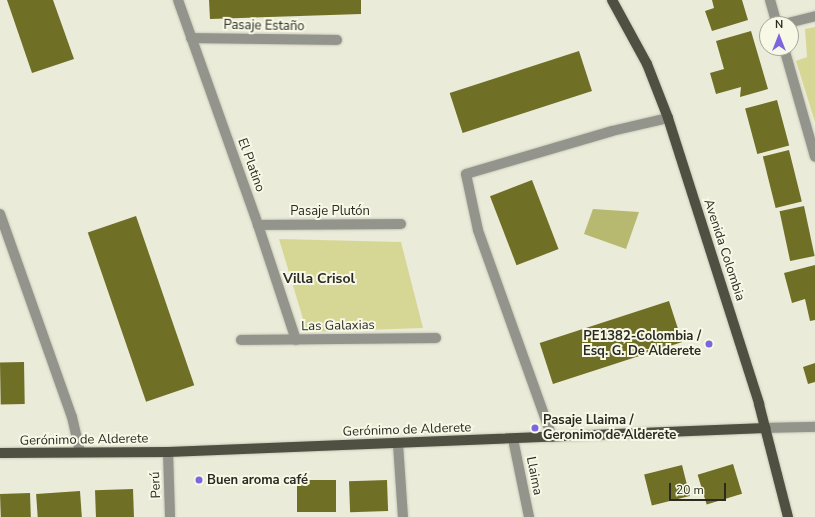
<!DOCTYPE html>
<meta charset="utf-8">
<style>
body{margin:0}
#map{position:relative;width:815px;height:517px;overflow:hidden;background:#eaebd8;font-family:"Nunito Sans",sans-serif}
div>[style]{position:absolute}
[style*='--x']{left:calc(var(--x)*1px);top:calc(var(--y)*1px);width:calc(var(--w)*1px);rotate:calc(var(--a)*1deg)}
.green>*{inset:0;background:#d6d794}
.water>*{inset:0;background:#b8b970}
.building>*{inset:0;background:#706f26;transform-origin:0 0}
.roads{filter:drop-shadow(0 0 1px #c8c8b8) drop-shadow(0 0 1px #c8c8b8)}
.minor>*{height:10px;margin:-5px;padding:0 5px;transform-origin:5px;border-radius:5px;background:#93948c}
.major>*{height:10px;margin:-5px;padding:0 5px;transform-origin:5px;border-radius:5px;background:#4f4f42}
.dots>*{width:11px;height:11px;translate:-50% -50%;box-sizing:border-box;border:2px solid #f7f8e6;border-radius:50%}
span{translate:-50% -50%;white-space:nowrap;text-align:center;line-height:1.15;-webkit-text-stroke:4px #f7f8e6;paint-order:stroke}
.street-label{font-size:13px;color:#2b2b24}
.poi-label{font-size:13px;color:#2b2b24;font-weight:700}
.right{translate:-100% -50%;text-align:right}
.left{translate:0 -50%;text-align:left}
.neighbourhood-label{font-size:14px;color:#2b2b24;font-weight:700}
.north{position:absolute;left:759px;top:16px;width:40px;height:40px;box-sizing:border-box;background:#f7f8e6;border:1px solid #a5a698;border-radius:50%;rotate:0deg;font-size:11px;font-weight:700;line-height:16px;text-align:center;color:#2b2b24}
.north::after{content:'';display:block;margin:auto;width:14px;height:18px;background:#7e65e0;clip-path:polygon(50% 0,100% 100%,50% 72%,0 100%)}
.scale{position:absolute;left:669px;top:483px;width:57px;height:18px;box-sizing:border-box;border:2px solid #2b2b24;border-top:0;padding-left:5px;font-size:12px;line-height:14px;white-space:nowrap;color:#2b2b24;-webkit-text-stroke:3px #f7f8e6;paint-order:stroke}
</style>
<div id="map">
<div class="green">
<div style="clip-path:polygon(815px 27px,815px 122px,796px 61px,807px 57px,805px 29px)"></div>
<div style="clip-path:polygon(279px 239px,401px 242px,423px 328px,307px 332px)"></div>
</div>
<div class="water">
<div style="clip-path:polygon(593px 209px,639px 212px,626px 249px,584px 234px)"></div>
</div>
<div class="building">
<div style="clip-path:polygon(7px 0,53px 0,74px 59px,32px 73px)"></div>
<div style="clip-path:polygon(209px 0,361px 0,361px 14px,210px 19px)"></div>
<div style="clip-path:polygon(712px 0,742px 0,748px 20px,712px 31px,705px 11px,714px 8px)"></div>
<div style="clip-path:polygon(751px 31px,768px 89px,740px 97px,741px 87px,716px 94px,710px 73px,724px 69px,716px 41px)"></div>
<div style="left:579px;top:51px;width:42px;height:136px;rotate:72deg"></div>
<div style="left:777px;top:100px;width:47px;height:33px;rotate:75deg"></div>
<div style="left:789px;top:150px;width:53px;height:27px;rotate:76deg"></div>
<div style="left:532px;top:180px;width:74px;height:45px;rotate:69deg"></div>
<div style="left:804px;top:206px;width:51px;height:25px;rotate:78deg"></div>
<div style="left:136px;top:216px;width:179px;height:51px;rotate:71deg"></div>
<div style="clip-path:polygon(815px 265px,815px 320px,810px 321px,805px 299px,792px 303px,784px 273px)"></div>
<div style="left:669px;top:301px;width:43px;height:136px;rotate:72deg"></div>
<div style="left:24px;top:362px;width:42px;height:24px;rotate:89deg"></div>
<div style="clip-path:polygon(815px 363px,815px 382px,808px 384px,803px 367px)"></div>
<div style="left:733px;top:464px;width:31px;height:37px;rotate:73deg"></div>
<div style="left:682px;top:465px;width:32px;height:39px;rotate:76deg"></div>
<div style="left:297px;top:480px;width:39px;height:32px"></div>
<div style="left:387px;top:480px;width:31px;height:38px;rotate:88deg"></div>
<div style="left:133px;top:489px;width:28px;height:38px;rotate:88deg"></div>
<div style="left:80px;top:491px;width:26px;height:44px;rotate:86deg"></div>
<div style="left:30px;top:493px;width:24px;height:30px;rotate:88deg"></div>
</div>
<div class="roads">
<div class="minor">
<div style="--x:178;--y:0;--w:239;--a:70.4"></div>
<div style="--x:258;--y:225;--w:121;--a:71.7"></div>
<div style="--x:770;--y:0;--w:25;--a:74"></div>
<div style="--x:784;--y:24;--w:32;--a:-14"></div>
<div style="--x:191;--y:38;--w:146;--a:0.8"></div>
<div style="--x:784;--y:48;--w:113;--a:74.1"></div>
<div style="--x:0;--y:214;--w:215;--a:70.5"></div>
<div style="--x:72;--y:417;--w:36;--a:77"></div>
<div style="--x:258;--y:225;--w:143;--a:-0.4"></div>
<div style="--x:241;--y:340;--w:195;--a:-0.6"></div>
<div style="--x:766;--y:428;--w:49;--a:-1.2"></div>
<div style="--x:552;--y:437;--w:220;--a:-109.7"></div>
<div style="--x:478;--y:230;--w:57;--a:-102.1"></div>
<div style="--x:466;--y:174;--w:152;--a:-16.4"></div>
<div style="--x:612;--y:131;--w:57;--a:-13.1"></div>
<div style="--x:513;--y:439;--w:80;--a:78.4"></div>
<div style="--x:398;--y:444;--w:73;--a:86.1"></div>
<div style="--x:168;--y:452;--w:65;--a:88.2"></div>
</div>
<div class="major">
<div style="--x:612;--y:0;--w:73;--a:61.3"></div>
<div style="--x:647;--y:64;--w:58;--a:68.7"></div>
<div style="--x:668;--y:118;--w:300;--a:72.3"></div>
<div style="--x:759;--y:404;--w:117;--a:75.6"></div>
<div style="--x:0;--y:453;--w:168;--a:-0.3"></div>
<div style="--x:168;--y:452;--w:598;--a:-2.3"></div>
</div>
</div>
<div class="dots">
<div style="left:709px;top:344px;background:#7e65e0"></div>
<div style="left:535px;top:428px;background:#7e65e0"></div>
<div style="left:199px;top:480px;background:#7e65e0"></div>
</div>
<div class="street-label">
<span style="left:264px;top:26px;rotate:1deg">Pasaje Estaño</span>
<span style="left:251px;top:165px;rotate:70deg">El Platino</span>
<span style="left:330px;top:211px">Pasaje Plutón</span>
<span style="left:724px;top:250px;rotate:72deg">Avenida Colombia</span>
<span style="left:338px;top:326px;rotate:-1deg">Las Galaxias</span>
<span style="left:407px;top:430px;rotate:-2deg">Gerónimo de Alderete</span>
<span style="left:84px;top:440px;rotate:-1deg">Gerónimo de Alderete</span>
<span style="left:534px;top:476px;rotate:79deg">Llaima</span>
<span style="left:156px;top:485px;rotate:-92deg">Perú</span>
</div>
<div class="poi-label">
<span class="right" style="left:701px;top:344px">PE1382-Colombia /<br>Esq. G. De Alderete</span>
<span class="left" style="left:543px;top:428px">Pasaje Llaima /<br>Geronimo de Alderete</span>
<span class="left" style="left:207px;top:480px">Buen aroma café</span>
</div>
<div class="neighbourhood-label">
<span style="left:319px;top:279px">Villa Crisol</span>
</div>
<div class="north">N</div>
<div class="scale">20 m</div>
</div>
